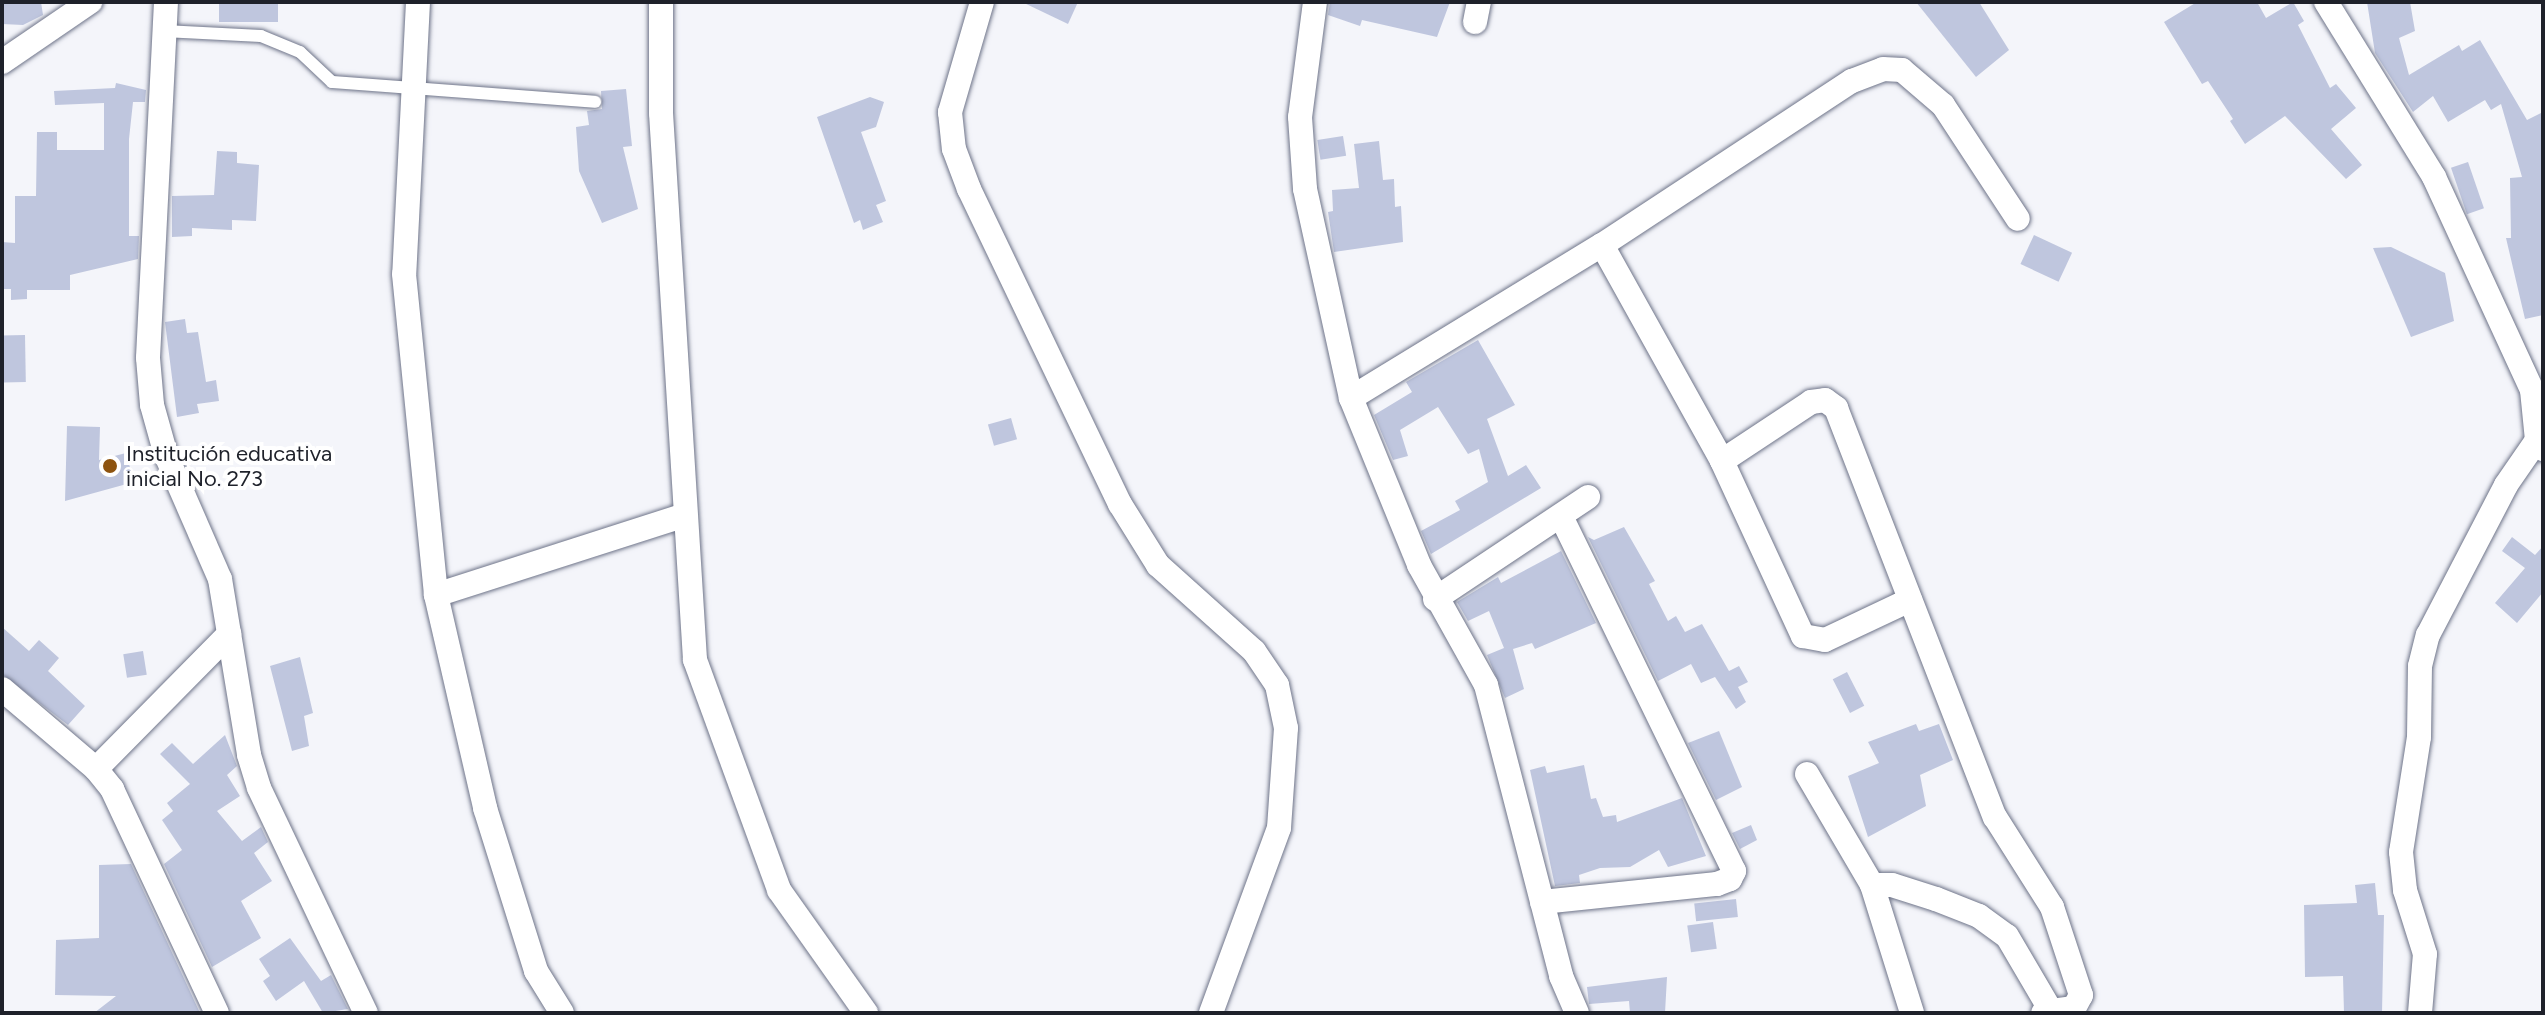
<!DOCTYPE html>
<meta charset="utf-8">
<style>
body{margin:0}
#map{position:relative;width:2545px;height:1015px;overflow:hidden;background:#f4f5fa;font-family:Figtree,sans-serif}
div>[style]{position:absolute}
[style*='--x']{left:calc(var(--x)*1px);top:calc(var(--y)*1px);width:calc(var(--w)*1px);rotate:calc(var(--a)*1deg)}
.building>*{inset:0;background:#bfc6de;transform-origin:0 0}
.roads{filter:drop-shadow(0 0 2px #6e7489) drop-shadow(0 0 2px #6e7489)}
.service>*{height:12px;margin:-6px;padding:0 6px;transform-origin:6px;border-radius:6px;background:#fff}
.minor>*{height:24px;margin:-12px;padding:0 12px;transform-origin:12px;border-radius:12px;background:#fff}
.dots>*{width:22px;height:22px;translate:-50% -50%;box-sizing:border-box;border:4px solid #fff;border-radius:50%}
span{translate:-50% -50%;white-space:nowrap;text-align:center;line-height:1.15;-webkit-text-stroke:8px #fff;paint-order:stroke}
.poi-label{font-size:22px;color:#1e212a}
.left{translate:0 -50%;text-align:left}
.frame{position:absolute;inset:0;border:4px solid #1e212a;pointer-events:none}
</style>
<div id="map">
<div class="building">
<div style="clip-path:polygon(2px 2px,41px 2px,43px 15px,23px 25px,2px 24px)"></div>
<div style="left:219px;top:2px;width:59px;height:20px"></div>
<div style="clip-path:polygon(1022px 2px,1078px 2px,1068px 24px)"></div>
<div style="clip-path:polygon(1330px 2px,1450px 2px,1437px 37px,1362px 20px,1360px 26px,1328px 15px)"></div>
<div style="clip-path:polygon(1916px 2px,1979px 2px,2009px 50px,1976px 77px)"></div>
<div style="clip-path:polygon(2197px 2px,2257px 2px,2266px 18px,2293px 2px,2304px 21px,2298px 25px,2330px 88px,2336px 84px,2356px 108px,2331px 129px,2362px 165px,2346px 179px,2285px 116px,2245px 144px,2230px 121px,2233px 119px,2208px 81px,2202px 84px,2164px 22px)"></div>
<div style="clip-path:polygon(2367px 2px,2410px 2px,2415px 31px,2399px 38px,2409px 75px,2459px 45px,2462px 51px,2480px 40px,2527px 120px,2543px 112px,2543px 315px,2525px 319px,2506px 238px,2511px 238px,2510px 178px,2522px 177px,2501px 104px,2491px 110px,2485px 100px,2448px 122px,2433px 96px,2413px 112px,2375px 53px)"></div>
<div style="clip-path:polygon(116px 83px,146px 90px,145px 102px,133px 102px,129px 139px,129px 236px,139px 236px,138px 259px,70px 275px,70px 290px,27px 290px,27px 299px,11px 300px,11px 289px,2px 289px,2px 242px,15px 243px,15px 196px,36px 196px,37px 132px,57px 132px,57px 150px,104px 150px,104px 103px,55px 105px,54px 91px,115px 88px)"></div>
<div style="clip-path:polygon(626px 89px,632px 146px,623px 147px,638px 209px,602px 223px,579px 171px,576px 127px,589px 125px,587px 111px,602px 109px,601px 91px)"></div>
<div style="clip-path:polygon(870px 97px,884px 102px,876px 127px,861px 132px,886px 201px,876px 205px,883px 222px,863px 230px,860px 220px,854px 223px,817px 117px)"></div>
<div style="left:1343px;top:136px;width:20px;height:26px;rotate:81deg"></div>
<div style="clip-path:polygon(1379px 141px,1383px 180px,1394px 179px,1395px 207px,1401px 206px,1403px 242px,1334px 252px,1328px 212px,1333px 211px,1332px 190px,1359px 188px,1354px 144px)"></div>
<div style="clip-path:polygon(217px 151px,237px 152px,237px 163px,259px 165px,256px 221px,232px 220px,232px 230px,192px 228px,192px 236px,172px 237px,172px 196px,214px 195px)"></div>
<div style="left:2468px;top:162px;width:49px;height:18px;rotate:71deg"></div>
<div style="left:2034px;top:235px;width:42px;height:32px;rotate:25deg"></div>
<div style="clip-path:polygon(2391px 247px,2445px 273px,2454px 321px,2411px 337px,2373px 248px)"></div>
<div style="clip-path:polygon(185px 319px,187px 333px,198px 332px,206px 382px,216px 380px,219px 401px,197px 404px,199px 413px,177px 417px,165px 322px)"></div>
<div style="left:25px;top:335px;width:47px;height:23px;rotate:89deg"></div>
<div style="clip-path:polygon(1478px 340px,1515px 405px,1487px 419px,1508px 476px,1526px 465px,1541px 488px,1431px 554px,1421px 531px,1460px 510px,1455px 501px,1488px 482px,1479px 449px,1468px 454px,1438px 407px,1400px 430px,1408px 456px,1393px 460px,1374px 415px,1412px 392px,1406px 382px)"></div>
<div style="left:1011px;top:418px;width:22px;height:24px;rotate:74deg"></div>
<div style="clip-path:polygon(67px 426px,100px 427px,99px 460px,126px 453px,134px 482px,65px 501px)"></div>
<div style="clip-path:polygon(1624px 527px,1655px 581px,1649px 584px,1668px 621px,1676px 616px,1685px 632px,1702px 624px,1729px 671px,1739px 666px,1748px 682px,1738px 687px,1746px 702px,1736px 709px,1715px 677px,1701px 683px,1691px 664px,1658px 681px,1588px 537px,1594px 540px)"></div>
<div style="clip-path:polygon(2512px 537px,2535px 555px,2543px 546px,2543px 592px,2517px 623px,2495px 603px,2525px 568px,2502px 551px)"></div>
<div style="clip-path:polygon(1561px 551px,1596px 623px,1535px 649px,1532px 643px,1513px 649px,1524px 689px,1505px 698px,1487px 655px,1504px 648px,1489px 611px,1468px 621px,1457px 602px,1498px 577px,1501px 583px)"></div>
<div style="clip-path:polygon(2px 627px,29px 651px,39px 640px,59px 658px,48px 671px,85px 706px,68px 725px,2px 674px)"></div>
<div style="left:143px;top:651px;width:24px;height:20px;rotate:81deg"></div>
<div style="clip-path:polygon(300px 657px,313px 713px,304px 716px,309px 746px,292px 751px,270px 666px)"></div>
<div style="left:1847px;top:672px;width:38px;height:16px;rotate:63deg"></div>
<div style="clip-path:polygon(1916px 724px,1919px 731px,1939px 724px,1953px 760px,1920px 775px,1926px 806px,1868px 837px,1848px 776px,1879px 763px,1868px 742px)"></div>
<div style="clip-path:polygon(1719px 731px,1742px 787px,1716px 800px,1688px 743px)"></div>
<div style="clip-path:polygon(225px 735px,237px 766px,227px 775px,240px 796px,217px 811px,242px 841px,261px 827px,268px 842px,254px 853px,272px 881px,241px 901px,261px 938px,212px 967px,164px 864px,182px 850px,162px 820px,173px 811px,167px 803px,190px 784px,160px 754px,172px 743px,193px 764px)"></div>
<div style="clip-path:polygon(1584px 765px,1591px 799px,1596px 798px,1603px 817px,1616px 815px,1617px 822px,1682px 798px,1706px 856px,1668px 867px,1659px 850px,1630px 867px,1600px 868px,1579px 875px,1580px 883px,1555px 886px,1530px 770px,1545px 766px,1547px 773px)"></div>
<div style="clip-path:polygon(1751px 825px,1757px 840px,1740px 849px,1732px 833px)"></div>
<div style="clip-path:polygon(131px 864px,200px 1013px,94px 1013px,116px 996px,55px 995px,56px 940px,99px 938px,99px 865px)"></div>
<div style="clip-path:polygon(2375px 883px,2378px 915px,2384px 915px,2382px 1013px,2344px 1013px,2343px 976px,2305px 977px,2304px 905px,2357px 903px,2355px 885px)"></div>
<div style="left:1736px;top:899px;width:18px;height:42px;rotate:84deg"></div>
<div style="left:1713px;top:922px;width:27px;height:26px;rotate:82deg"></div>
<div style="clip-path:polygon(290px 938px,321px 981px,331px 975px,348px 1009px,323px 1013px,304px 981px,276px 1001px,263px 981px,270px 976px,259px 959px)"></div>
<div style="clip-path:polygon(1667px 977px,1665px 1013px,1630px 1013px,1629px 1001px,1589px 1004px,1587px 987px)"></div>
</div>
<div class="roads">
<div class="service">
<div style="--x:164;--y:31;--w:97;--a:3"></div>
<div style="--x:261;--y:36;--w:42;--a:22.3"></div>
<div style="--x:300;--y:52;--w:44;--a:43.2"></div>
<div style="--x:332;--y:82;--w:264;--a:4.3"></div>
</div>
<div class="minor">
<div style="--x:166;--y:2;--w:356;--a:92.9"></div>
<div style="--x:148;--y:358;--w:47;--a:85.1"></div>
<div style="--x:152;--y:405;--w:52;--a:74.4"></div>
<div style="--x:166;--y:455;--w:135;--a:66.5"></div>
<div style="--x:220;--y:579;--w:178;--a:80.6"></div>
<div style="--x:249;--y:755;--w:34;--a:73"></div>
<div style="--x:259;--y:788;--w:249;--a:64.6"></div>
<div style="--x:418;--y:2;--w:272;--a:92.9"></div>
<div style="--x:404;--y:274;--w:323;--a:84.3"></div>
<div style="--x:436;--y:595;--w:219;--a:77"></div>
<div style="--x:485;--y:808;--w:171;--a:72.6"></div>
<div style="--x:536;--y:971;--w:49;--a:58.2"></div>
<div style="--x:661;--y:2;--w:111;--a:90"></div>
<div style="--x:661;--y:113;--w:548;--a:86.44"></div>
<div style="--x:695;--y:660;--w:245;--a:69.9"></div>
<div style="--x:779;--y:890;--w:151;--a:54.7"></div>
<div style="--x:982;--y:2;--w:115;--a:106.2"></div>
<div style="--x:950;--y:112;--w:37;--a:84"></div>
<div style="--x:954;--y:149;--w:43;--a:69.4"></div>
<div style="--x:969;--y:189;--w:349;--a:64.4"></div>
<div style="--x:1120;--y:504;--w:72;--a:58.1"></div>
<div style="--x:1158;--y:565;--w:129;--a:41.9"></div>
<div style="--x:1254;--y:651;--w:41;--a:55.9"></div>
<div style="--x:1277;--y:685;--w:44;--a:78.2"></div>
<div style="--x:1286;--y:728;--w:100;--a:94"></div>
<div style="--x:1279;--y:828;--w:197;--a:110.2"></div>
<div style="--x:1315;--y:2;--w:116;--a:97.4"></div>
<div style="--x:1300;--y:117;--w:72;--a:86"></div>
<div style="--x:1305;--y:189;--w:214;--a:77.6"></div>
<div style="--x:1351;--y:398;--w:180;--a:67.8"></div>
<div style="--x:1419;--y:565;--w:137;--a:60.8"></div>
<div style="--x:1486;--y:685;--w:301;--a:75.5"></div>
<div style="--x:1561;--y:976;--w:40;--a:66.6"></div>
<div style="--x:2326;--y:2;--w:206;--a:58.3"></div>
<div style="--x:2434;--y:177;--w:234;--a:65.3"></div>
<div style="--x:2532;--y:390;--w:50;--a:84.3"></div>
<div style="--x:2537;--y:440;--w:11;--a:56"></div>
<div style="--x:1475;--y:22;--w:20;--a:-79"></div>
<div style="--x:2;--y:62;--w:107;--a:-34.3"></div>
<div style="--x:1602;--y:245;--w:247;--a:60.9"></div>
<div style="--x:1722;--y:461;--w:193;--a:65.2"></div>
<div style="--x:1803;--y:636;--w:22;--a:10"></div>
<div style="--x:1825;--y:640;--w:94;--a:-25.2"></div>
<div style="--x:1351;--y:398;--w:294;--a:-31.4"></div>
<div style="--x:1602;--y:245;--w:299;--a:-33.3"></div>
<div style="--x:1852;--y:81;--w:33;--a:-21"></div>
<div style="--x:1883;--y:69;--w:19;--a:3"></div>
<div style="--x:1902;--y:70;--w:54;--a:40.5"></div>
<div style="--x:1943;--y:105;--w:136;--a:56.7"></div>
<div style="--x:1722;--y:461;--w:107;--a:-33.5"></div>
<div style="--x:1811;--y:402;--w:14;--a:-8"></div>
<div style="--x:1825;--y:400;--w:14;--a:36"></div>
<div style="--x:1836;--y:408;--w:439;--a:68.8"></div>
<div style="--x:1995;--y:817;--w:107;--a:57.7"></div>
<div style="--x:2052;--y:907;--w:93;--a:71.8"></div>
<div style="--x:2081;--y:995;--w:15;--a:118"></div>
<div style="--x:2074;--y:1008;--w:23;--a:173"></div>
<div style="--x:436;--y:595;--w:258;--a:-17.8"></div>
<div style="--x:1435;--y:599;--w:184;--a:-33.7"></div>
<div style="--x:2;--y:689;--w:123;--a:40.4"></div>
<div style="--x:96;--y:769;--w:26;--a:51"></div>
<div style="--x:112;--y:789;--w:247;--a:64.9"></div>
<div style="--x:96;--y:769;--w:190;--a:-45.4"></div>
<div style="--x:1807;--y:774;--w:129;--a:59.6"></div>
<div style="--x:1872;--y:885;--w:134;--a:72.6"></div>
<div style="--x:1872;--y:885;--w:20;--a:0"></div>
<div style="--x:1892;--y:885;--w:46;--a:17.7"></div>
<div style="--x:1936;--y:899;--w:46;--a:21.6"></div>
<div style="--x:1979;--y:916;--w:34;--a:36"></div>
<div style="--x:2007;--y:936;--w:87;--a:59.6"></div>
<div style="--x:2051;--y:1011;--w:8;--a:166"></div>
<div style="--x:1542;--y:902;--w:176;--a:-5.9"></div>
<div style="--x:1717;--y:884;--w:14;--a:-21"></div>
<div style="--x:1730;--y:879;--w:9;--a:-63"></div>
<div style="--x:1734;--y:871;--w:395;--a:-116"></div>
<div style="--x:2420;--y:1013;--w:59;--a:-85.2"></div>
<div style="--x:2425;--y:954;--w:67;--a:-107.4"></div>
<div style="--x:2405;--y:890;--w:38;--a:-96"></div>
<div style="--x:2401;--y:852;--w:116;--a:-81.1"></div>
<div style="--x:2419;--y:737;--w:71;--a:-89.2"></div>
<div style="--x:2420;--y:666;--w:32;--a:-76"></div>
<div style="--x:2428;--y:635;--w:169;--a:-62.5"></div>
<div style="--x:2506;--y:485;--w:55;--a:-55.4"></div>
</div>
</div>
<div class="dots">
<div style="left:110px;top:466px;background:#8d530f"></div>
</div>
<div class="poi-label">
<span class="left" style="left:126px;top:466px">Institución educativa<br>inicial No. 273</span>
</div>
<div class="frame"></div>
</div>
